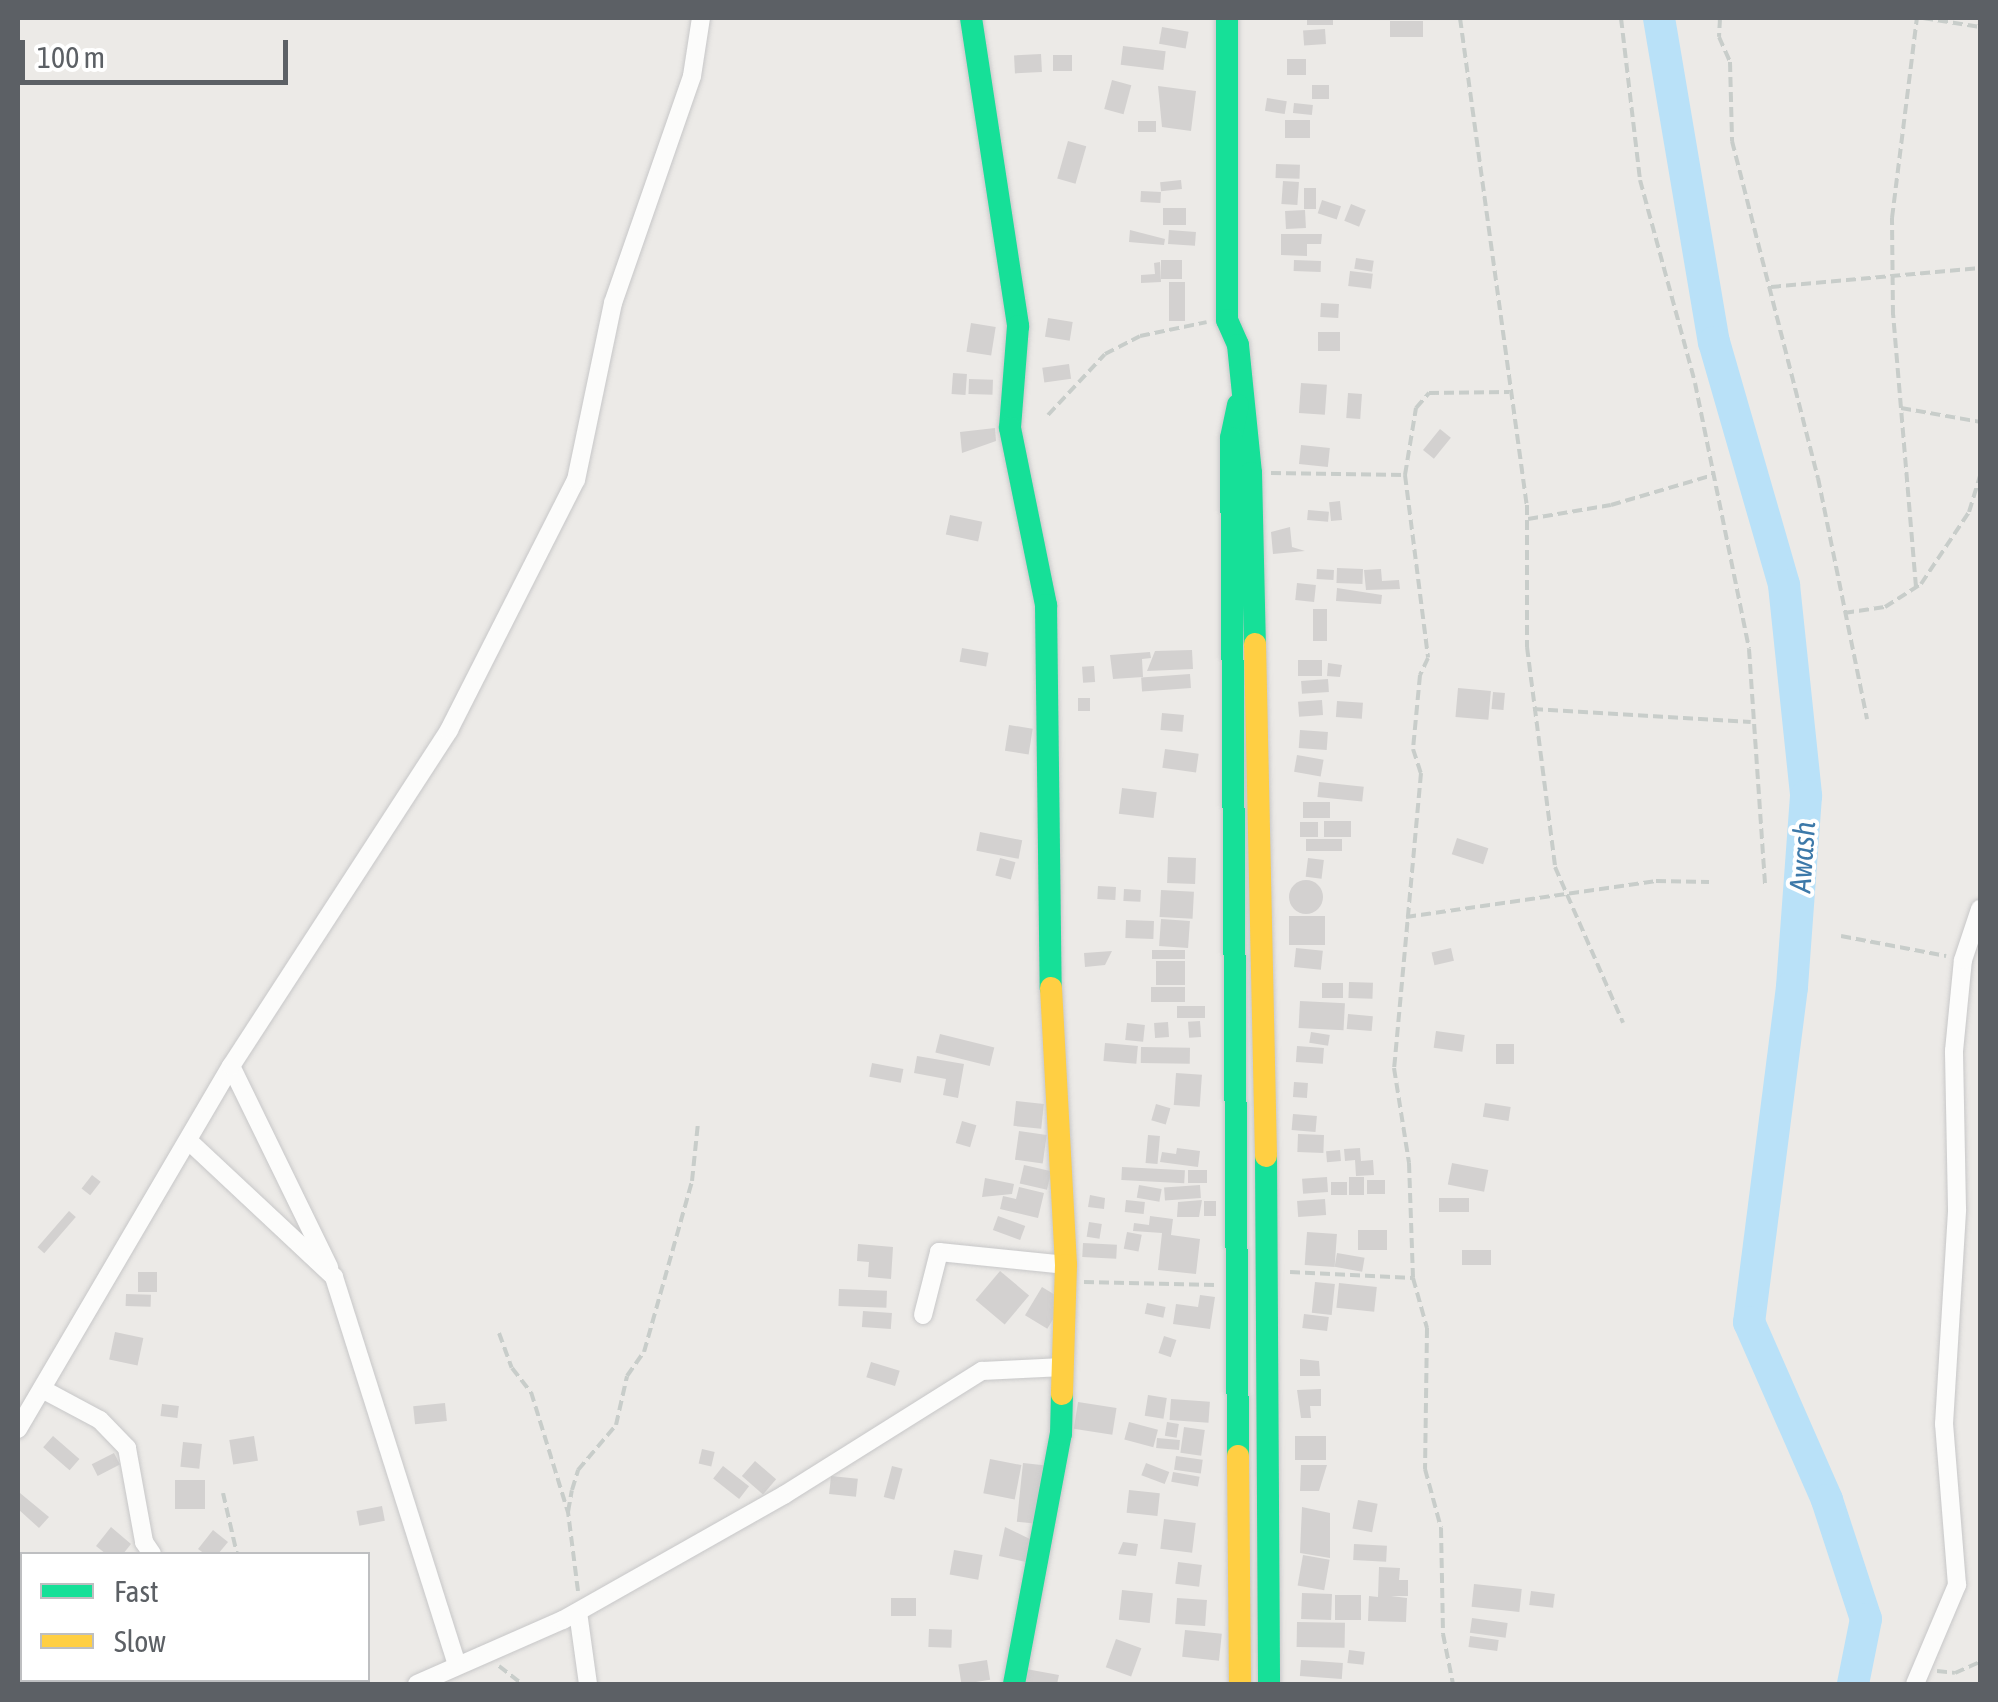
<!DOCTYPE html>
<style>
body{margin:0}
#map{position:relative;width:1998px;height:1702px;overflow:hidden;background:#eceae7;font-family:"Asap Condensed",sans-serif}
div>[style]{position:absolute}
[style*='--x']{left:calc(var(--x)*1px);top:calc(var(--y)*1px);width:calc(var(--w)*1px);rotate:calc(var(--a)*1deg)}
.river>*{height:32px;margin:-16px;padding:0 16px;transform-origin:16px;border-radius:16px;background:#b9e1f8}
.building>*{inset:0;background:#d3d1d0;transform-origin:0 0}
.round{border-radius:50%}
.path>*{height:4px;margin-top:-2px;transform-origin:0;background:repeating-linear-gradient(90deg,#c8cdca 0 10px,transparent 0 15px)}
.roads{filter:drop-shadow(0 0 2px #c7c7c8) drop-shadow(0 0 2px #c7c7c8)}
.street>*{height:18px;margin:-9px;padding:0 9px;transform-origin:9px;border-radius:9px;background:#fcfcfb}
.fast>*{height:22px;margin:-11px;padding:0 11px;transform-origin:11px;border-radius:11px;background:#16e098}
.slow>*{height:22px;margin:-11px;padding:0 11px;transform-origin:11px;border-radius:11px;background:#ffcf43}
span{translate:-50% -50%;white-space:nowrap;text-align:center;line-height:1.15;-webkit-text-stroke:8px #fff;paint-order:stroke}
.water-label{font-size:30px;color:#3d79a9;font-style:italic}
.frame{position:absolute;inset:0;border:20px solid #5c6065;pointer-events:none}
.legend{position:absolute;left:20px;top:1552px;width:350px;height:130px;box-sizing:border-box;background:#fff;border:2px solid #bebfc1;margin:0;padding:12px 18px;list-style:none;font-size:30px;color:#5c6065}
.legend li{display:flex;align-items:center;gap:20px;height:50px}
.legend b{width:50px;border:2px solid #bebfc1}
.scale{position:absolute;left:20px;top:40px;width:268px;height:45px;box-sizing:border-box;border:5px solid #5c6065;border-top:0;padding-left:12px;font-size:30px;line-height:35px;white-space:nowrap;color:#5c6065;-webkit-text-stroke:8px #fff;paint-order:stroke}
</style>
<div id="map">
<div class="river">
<div style="--x:1659;--y:18;--w:329;--a:80.4"></div>
<div style="--x:1714;--y:342;--w:253;--a:73.9"></div>
<div style="--x:1784;--y:585;--w:212;--a:84"></div>
<div style="--x:1806;--y:796;--w:192;--a:94.2"></div>
<div style="--x:1792;--y:987;--w:338;--a:97.3"></div>
<div style="--x:1749;--y:1322;--w:194;--a:66.3"></div>
<div style="--x:1827;--y:1500;--w:125;--a:71.9"></div>
<div style="--x:1866;--y:1619;--w:66;--a:101.3"></div>
</div>
<div class="building">
<div style="left:1307px;top:18px;width:26px;height:7px"></div>
<div style="left:1390px;top:21px;width:33px;height:16px"></div>
<div style="left:1162px;top:27px;width:27px;height:17px;rotate:10deg"></div>
<div style="left:1325px;top:29px;width:15px;height:22px;rotate:86deg"></div>
<div style="left:1123px;top:46px;width:43px;height:19px;rotate:7deg"></div>
<div style="left:1041px;top:54px;width:18px;height:27px;rotate:87deg"></div>
<div style="left:1053px;top:55px;width:19px;height:16px"></div>
<div style="left:1287px;top:59px;width:19px;height:16px"></div>
<div style="left:1112px;top:80px;width:20px;height:30px;rotate:15deg"></div>
<div style="left:1312px;top:85px;width:17px;height:14px"></div>
<div style="clip-path:polygon(1158px 86px,1196px 91px,1191px 131px,1162px 127px)"></div>
<div style="left:1267px;top:98px;width:20px;height:13px;rotate:9deg"></div>
<div style="left:1294px;top:103px;width:19px;height:10px;rotate:6deg"></div>
<div style="left:1310px;top:120px;width:18px;height:25px;rotate:90deg"></div>
<div style="left:1138px;top:121px;width:18px;height:11px"></div>
<div style="left:1068px;top:141px;width:19px;height:39px;rotate:16deg"></div>
<div style="left:1276px;top:164px;width:24px;height:14px;rotate:2deg"></div>
<div style="left:1181px;top:180px;width:9px;height:21px;rotate:84deg"></div>
<div style="left:1283px;top:181px;width:16px;height:23px;rotate:4deg"></div>
<div style="left:1304px;top:188px;width:12px;height:21px"></div>
<div style="left:1141px;top:191px;width:20px;height:11px;rotate:3deg"></div>
<div style="left:1322px;top:200px;width:20px;height:14px;rotate:18deg"></div>
<div style="left:1351px;top:204px;width:16px;height:18px;rotate:22deg"></div>
<div style="left:1163px;top:208px;width:23px;height:17px"></div>
<div style="left:1305px;top:210px;width:18px;height:20px;rotate:87deg"></div>
<div style="clip-path:polygon(1130px 230px,1165px 239px,1164px 245px,1129px 242px)"></div>
<div style="left:1169px;top:230px;width:27px;height:14px;rotate:4deg"></div>
<div style="clip-path:polygon(1281px 234px,1322px 234px,1321px 244px,1307px 244px,1307px 256px,1281px 255px)"></div>
<div style="left:1356px;top:258px;width:18px;height:11px;rotate:9deg"></div>
<div style="left:1161px;top:260px;width:21px;height:19px"></div>
<div style="left:1294px;top:260px;width:27px;height:11px;rotate:2deg"></div>
<div style="clip-path:polygon(1160px 262px,1161px 282px,1141px 283px,1141px 275px,1155px 274px,1154px 263px)"></div>
<div style="left:1350px;top:271px;width:23px;height:15px;rotate:7deg"></div>
<div style="left:1169px;top:282px;width:16px;height:39px"></div>
<div style="left:1321px;top:303px;width:18px;height:14px;rotate:3deg"></div>
<div style="left:1048px;top:318px;width:25px;height:19px;rotate:9deg"></div>
<div style="left:971px;top:323px;width:25px;height:29px;rotate:9deg"></div>
<div style="left:1318px;top:332px;width:22px;height:19px"></div>
<div style="left:1069px;top:364px;width:15px;height:27px;rotate:82deg"></div>
<div style="left:953px;top:373px;width:14px;height:21px;rotate:4deg"></div>
<div style="left:969px;top:379px;width:24px;height:15px;rotate:2deg"></div>
<div style="left:1301px;top:383px;width:26px;height:30px;rotate:4deg"></div>
<div style="left:1348px;top:393px;width:14px;height:25px;rotate:4deg"></div>
<div style="clip-path:polygon(995px 428px,996px 441px,962px 453px,960px 432px)"></div>
<div style="left:1440px;top:429px;width:14px;height:27px;rotate:39deg"></div>
<div style="left:1301px;top:445px;width:29px;height:19px;rotate:6deg"></div>
<div style="left:1340px;top:501px;width:19px;height:11px;rotate:84deg"></div>
<div style="left:1308px;top:510px;width:21px;height:10px;rotate:5deg"></div>
<div style="left:950px;top:515px;width:33px;height:20px;rotate:12deg"></div>
<div style="clip-path:polygon(1290px 527px,1292px 547px,1305px 551px,1273px 554px,1271px 532px)"></div>
<div style="left:1337px;top:568px;width:26px;height:15px;rotate:2deg"></div>
<div style="left:1317px;top:569px;width:17px;height:10px;rotate:3deg"></div>
<div style="clip-path:polygon(1381px 569px,1382px 581px,1399px 580px,1400px 589px,1366px 590px,1364px 570px)"></div>
<div style="left:1297px;top:583px;width:19px;height:17px;rotate:6deg"></div>
<div style="clip-path:polygon(1337px 588px,1382px 595px,1381px 604px,1336px 601px)"></div>
<div style="left:1313px;top:609px;width:14px;height:32px"></div>
<div style="left:962px;top:648px;width:27px;height:14px;rotate:10deg"></div>
<div style="clip-path:polygon(1192px 650px,1193px 669px,1147px 671px,1155px 651px)"></div>
<div style="clip-path:polygon(1150px 652px,1151px 658px,1142px 659px,1143px 677px,1113px 679px,1110px 655px)"></div>
<div style="left:1298px;top:660px;width:24px;height:16px"></div>
<div style="clip-path:polygon(1328px 663px,1342px 665px,1340px 677px,1327px 676px)"></div>
<div style="left:1094px;top:666px;width:16px;height:12px;rotate:86deg"></div>
<div style="left:1190px;top:674px;width:14px;height:49px;rotate:86deg"></div>
<div style="left:1328px;top:679px;width:13px;height:27px;rotate:86deg"></div>
<div style="left:1458px;top:688px;width:33px;height:29px;rotate:5deg"></div>
<div style="left:1493px;top:692px;width:12px;height:17px;rotate:5deg"></div>
<div style="left:1078px;top:698px;width:12px;height:13px"></div>
<div style="left:1322px;top:700px;width:15px;height:24px;rotate:86deg"></div>
<div style="left:1337px;top:701px;width:26px;height:16px;rotate:4deg"></div>
<div style="left:1162px;top:713px;width:22px;height:17px;rotate:5deg"></div>
<div style="left:1009px;top:725px;width:24px;height:26px;rotate:9deg"></div>
<div style="left:1300px;top:730px;width:28px;height:18px;rotate:4deg"></div>
<div style="left:1165px;top:749px;width:34px;height:19px;rotate:8deg"></div>
<div style="left:1297px;top:755px;width:27px;height:17px;rotate:10deg"></div>
<div style="left:1319px;top:782px;width:45px;height:15px;rotate:6deg"></div>
<div style="left:1122px;top:788px;width:35px;height:26px;rotate:7deg"></div>
<div style="left:1303px;top:802px;width:27px;height:16px"></div>
<div style="left:1324px;top:821px;width:27px;height:16px"></div>
<div style="left:1300px;top:822px;width:18px;height:15px"></div>
<div style="left:980px;top:832px;width:43px;height:19px;rotate:11deg"></div>
<div style="left:1457px;top:838px;width:33px;height:17px;rotate:18deg"></div>
<div style="left:1342px;top:839px;width:12px;height:36px;rotate:90deg"></div>
<div style="left:1168px;top:857px;width:28px;height:26px;rotate:2deg"></div>
<div style="left:1000px;top:858px;width:16px;height:18px;rotate:15deg"></div>
<div style="left:1308px;top:858px;width:16px;height:19px;rotate:7deg"></div>
<div class="round" style="left:1289px;top:880px;width:34px;height:34px"></div>
<div style="left:1098px;top:886px;width:18px;height:13px;rotate:3deg"></div>
<div style="left:1124px;top:889px;width:17px;height:12px;rotate:3deg"></div>
<div style="left:1161px;top:890px;width:33px;height:27px;rotate:3deg"></div>
<div style="left:1289px;top:916px;width:36px;height:29px"></div>
<div style="left:1161px;top:919px;width:29px;height:27px;rotate:4deg"></div>
<div style="left:1126px;top:920px;width:28px;height:18px;rotate:2deg"></div>
<div style="left:1296px;top:948px;width:27px;height:19px;rotate:6deg"></div>
<div style="left:1451px;top:948px;width:13px;height:20px;rotate:77deg"></div>
<div style="left:1152px;top:950px;width:33px;height:9px"></div>
<div style="clip-path:polygon(1112px 951px,1105px 965px,1085px 967px,1084px 953px)"></div>
<div style="left:1156px;top:961px;width:29px;height:24px"></div>
<div style="left:1349px;top:982px;width:24px;height:16px;rotate:2deg"></div>
<div style="left:1343px;top:983px;width:15px;height:21px;rotate:90deg"></div>
<div style="left:1151px;top:987px;width:34px;height:15px"></div>
<div style="left:1300px;top:1001px;width:45px;height:27px;rotate:3deg"></div>
<div style="left:1177px;top:1006px;width:28px;height:12px"></div>
<div style="left:1348px;top:1014px;width:25px;height:15px;rotate:5deg"></div>
<div style="left:1200px;top:1021px;width:16px;height:12px;rotate:86deg"></div>
<div style="left:1168px;top:1022px;width:15px;height:14px;rotate:86deg"></div>
<div style="left:1127px;top:1023px;width:18px;height:17px;rotate:6deg"></div>
<div style="left:1436px;top:1031px;width:29px;height:17px;rotate:8deg"></div>
<div style="left:1311px;top:1032px;width:19px;height:11px;rotate:9deg"></div>
<div style="left:940px;top:1034px;width:56px;height:19px;rotate:14deg"></div>
<div style="left:1105px;top:1043px;width:33px;height:18px;rotate:5deg"></div>
<div style="left:1496px;top:1044px;width:18px;height:20px"></div>
<div style="left:1297px;top:1046px;width:27px;height:16px;rotate:4deg"></div>
<div style="left:1141px;top:1047px;width:49px;height:16px;rotate:1deg"></div>
<div style="clip-path:polygon(917px 1056px,964px 1064px,958px 1098px,943px 1095px,946px 1079px,914px 1073px)"></div>
<div style="left:872px;top:1063px;width:32px;height:14px;rotate:11deg"></div>
<div style="left:1176px;top:1073px;width:26px;height:32px;rotate:4deg"></div>
<div style="left:1294px;top:1082px;width:14px;height:15px;rotate:4deg"></div>
<div style="left:1016px;top:1101px;width:28px;height:25px;rotate:6deg"></div>
<div style="left:1485px;top:1103px;width:26px;height:14px;rotate:9deg"></div>
<div style="left:1156px;top:1104px;width:15px;height:17px;rotate:16deg"></div>
<div style="left:1293px;top:1114px;width:24px;height:16px;rotate:5deg"></div>
<div style="left:962px;top:1121px;width:15px;height:23px;rotate:16deg"></div>
<div style="left:1019px;top:1131px;width:28px;height:29px;rotate:8deg"></div>
<div style="left:1298px;top:1134px;width:26px;height:18px;rotate:2deg"></div>
<div style="left:1148px;top:1135px;width:12px;height:28px;rotate:5deg"></div>
<div style="clip-path:polygon(1177px 1148px,1200px 1151px,1198px 1167px,1160px 1162px,1162px 1152px,1176px 1154px)"></div>
<div style="clip-path:polygon(1360px 1148px,1361px 1161px,1373px 1160px,1374px 1175px,1356px 1176px,1355px 1160px,1345px 1161px,1344px 1149px)"></div>
<div style="left:1340px;top:1150px;width:11px;height:14px;rotate:85deg"></div>
<div style="left:1452px;top:1163px;width:37px;height:22px;rotate:11deg"></div>
<div style="left:1024px;top:1165px;width:28px;height:19px;rotate:13deg"></div>
<div style="left:1122px;top:1167px;width:63px;height:13px;rotate:3deg"></div>
<div style="left:1188px;top:1170px;width:19px;height:13px"></div>
<div style="left:92px;top:1175px;width:11px;height:17px;rotate:38deg"></div>
<div style="left:1327px;top:1177px;width:15px;height:25px;rotate:86deg"></div>
<div style="left:1349px;top:1177px;width:15px;height:18px"></div>
<div style="clip-path:polygon(985px 1178px,1014px 1184px,1012px 1194px,982px 1197px)"></div>
<div style="left:1367px;top:1180px;width:18px;height:14px"></div>
<div style="left:1331px;top:1182px;width:16px;height:13px"></div>
<div style="left:1139px;top:1185px;width:23px;height:13px;rotate:10deg"></div>
<div style="left:1200px;top:1185px;width:13px;height:36px;rotate:86deg"></div>
<div style="clip-path:polygon(1019px 1187px,1044px 1193px,1038px 1218px,1000px 1209px,1003px 1196px,1016px 1199px)"></div>
<div style="clip-path:polygon(1090px 1195px,1105px 1198px,1104px 1209px,1088px 1207px)"></div>
<div style="left:1439px;top:1198px;width:30px;height:14px"></div>
<div style="left:1325px;top:1199px;width:16px;height:28px;rotate:86deg"></div>
<div style="left:1126px;top:1200px;width:19px;height:12px;rotate:6deg"></div>
<div style="clip-path:polygon(1202px 1200px,1199px 1217px,1177px 1217px,1178px 1202px)"></div>
<div style="left:1204px;top:1201px;width:12px;height:15px"></div>
<div style="left:69px;top:1211px;width:9px;height:48px;rotate:41deg"></div>
<div style="left:998px;top:1216px;width:29px;height:15px;rotate:20deg"></div>
<div style="clip-path:polygon(1150px 1216px,1173px 1219px,1171px 1235px,1200px 1239px,1196px 1274px,1158px 1270px,1162px 1233px,1133px 1231px,1134px 1223px,1149px 1225px)"></div>
<div style="left:1089px;top:1222px;width:13px;height:15px;rotate:9deg"></div>
<div style="left:1358px;top:1230px;width:29px;height:20px"></div>
<div style="left:1127px;top:1232px;width:15px;height:17px;rotate:11deg"></div>
<div style="left:1307px;top:1232px;width:30px;height:33px;rotate:4deg"></div>
<div style="left:1083px;top:1243px;width:34px;height:14px;rotate:3deg"></div>
<div style="clip-path:polygon(858px 1244px,893px 1247px,891px 1279px,868px 1277px,869px 1262px,857px 1261px)"></div>
<div style="left:1462px;top:1250px;width:29px;height:15px"></div>
<div style="left:1337px;top:1253px;width:28px;height:14px;rotate:10deg"></div>
<div style="left:1000px;top:1271px;width:38px;height:38px;rotate:40deg"></div>
<div style="left:138px;top:1272px;width:19px;height:20px"></div>
<div style="left:1315px;top:1282px;width:20px;height:31px;rotate:6deg"></div>
<div style="left:1339px;top:1283px;width:38px;height:25px;rotate:6deg"></div>
<div style="left:1042px;top:1287px;width:26px;height:33px;rotate:31deg"></div>
<div style="left:839px;top:1289px;width:48px;height:17px;rotate:2deg"></div>
<div style="left:126px;top:1294px;width:25px;height:12px;rotate:2deg"></div>
<div style="clip-path:polygon(1200px 1295px,1215px 1297px,1210px 1329px,1173px 1324px,1176px 1304px,1198px 1307px)"></div>
<div style="left:1147px;top:1303px;width:19px;height:11px;rotate:12deg"></div>
<div style="left:863px;top:1311px;width:29px;height:16px;rotate:4deg"></div>
<div style="left:1304px;top:1314px;width:25px;height:14px;rotate:7deg"></div>
<div style="left:115px;top:1332px;width:29px;height:28px;rotate:12deg"></div>
<div style="left:1164px;top:1336px;width:13px;height:18px;rotate:18deg"></div>
<div style="clip-path:polygon(1300px 1359px,1319px 1361px,1320px 1376px,1300px 1376px)"></div>
<div style="left:871px;top:1362px;width:30px;height:16px;rotate:17deg"></div>
<div style="clip-path:polygon(1321px 1389px,1321px 1406px,1310px 1406px,1311px 1418px,1301px 1418px,1297px 1390px)"></div>
<div style="left:1148px;top:1395px;width:19px;height:21px;rotate:9deg"></div>
<div style="left:1171px;top:1399px;width:39px;height:21px;rotate:4deg"></div>
<div style="left:1078px;top:1402px;width:39px;height:27px;rotate:9deg"></div>
<div style="left:445px;top:1403px;width:18px;height:32px;rotate:84deg"></div>
<div style="left:162px;top:1404px;width:17px;height:12px;rotate:7deg"></div>
<div style="left:1129px;top:1422px;width:30px;height:18px;rotate:15deg"></div>
<div style="left:1167px;top:1422px;width:12px;height:14px;rotate:9deg"></div>
<div style="left:1184px;top:1427px;width:21px;height:26px;rotate:8deg"></div>
<div style="left:53px;top:1436px;width:35px;height:15px;rotate:41deg"></div>
<div style="left:254px;top:1436px;width:25px;height:25px;rotate:81deg"></div>
<div style="left:1295px;top:1436px;width:31px;height:24px"></div>
<div style="left:1157px;top:1438px;width:23px;height:10px;rotate:5deg"></div>
<div style="left:183px;top:1442px;width:19px;height:25px;rotate:6deg"></div>
<div style="left:702px;top:1449px;width:13px;height:15px;rotate:13deg"></div>
<div style="left:114px;top:1453px;width:13px;height:25px;rotate:63deg"></div>
<div style="left:1176px;top:1456px;width:27px;height:14px;rotate:8deg"></div>
<div style="left:990px;top:1459px;width:32px;height:35px;rotate:11deg"></div>
<div style="left:755px;top:1461px;width:28px;height:20px;rotate:41deg"></div>
<div style="left:1023px;top:1463px;width:28px;height:59px;rotate:6deg"></div>
<div style="left:1146px;top:1463px;width:25px;height:13px;rotate:21deg"></div>
<div style="clip-path:polygon(1301px 1465px,1327px 1465px,1319px 1491px,1300px 1491px)"></div>
<div style="left:723px;top:1466px;width:33px;height:16px;rotate:38deg"></div>
<div style="left:892px;top:1466px;width:11px;height:32px;rotate:15deg"></div>
<div style="left:1173px;top:1472px;width:27px;height:10px;rotate:10deg"></div>
<div style="left:831px;top:1476px;width:27px;height:18px;rotate:6deg"></div>
<div style="left:175px;top:1480px;width:30px;height:29px"></div>
<div style="left:1129px;top:1490px;width:31px;height:23px;rotate:6deg"></div>
<div style="clip-path:polygon(20px 1493px,49px 1517px,39px 1528px,18px 1509px)"></div>
<div style="left:1358px;top:1500px;width:20px;height:29px;rotate:11deg"></div>
<div style="left:382px;top:1506px;width:15px;height:26px;rotate:79deg"></div>
<div style="clip-path:polygon(1302px 1507px,1330px 1513px,1330px 1558px,1300px 1553px)"></div>
<div style="left:1164px;top:1519px;width:32px;height:30px;rotate:7deg"></div>
<div style="clip-path:polygon(111px 1527px,131px 1544px,123px 1554px,106px 1554px,96px 1546px)"></div>
<div style="clip-path:polygon(1005px 1527px,1034px 1541px,1030px 1563px,999px 1556px)"></div>
<div style="clip-path:polygon(213px 1530px,228px 1542px,218px 1554px,205px 1554px,198px 1549px)"></div>
<div style="clip-path:polygon(1123px 1542px,1138px 1544px,1136px 1556px,1118px 1554px)"></div>
<div style="left:1354px;top:1544px;width:33px;height:16px;rotate:3deg"></div>
<div style="left:954px;top:1550px;width:29px;height:25px;rotate:10deg"></div>
<div style="left:1303px;top:1555px;width:27px;height:31px;rotate:10deg"></div>
<div style="left:1178px;top:1562px;width:24px;height:22px;rotate:7deg"></div>
<div style="clip-path:polygon(1379px 1567px,1400px 1568px,1399px 1580px,1408px 1580px,1408px 1596px,1391px 1596px,1407px 1598px,1406px 1622px,1368px 1621px,1369px 1596px,1378px 1597px)"></div>
<div style="left:1474px;top:1584px;width:48px;height:23px;rotate:6deg"></div>
<div style="left:1122px;top:1590px;width:31px;height:30px;rotate:6deg"></div>
<div style="left:1531px;top:1591px;width:24px;height:14px;rotate:7deg"></div>
<div style="left:1302px;top:1593px;width:30px;height:26px;rotate:2deg"></div>
<div style="left:1335px;top:1595px;width:26px;height:25px"></div>
<div style="left:891px;top:1598px;width:25px;height:18px"></div>
<div style="left:1177px;top:1598px;width:30px;height:26px;rotate:4deg"></div>
<div style="left:1472px;top:1618px;width:36px;height:15px;rotate:8deg"></div>
<div style="left:1297px;top:1622px;width:48px;height:25px;rotate:1deg"></div>
<div style="left:929px;top:1629px;width:23px;height:18px;rotate:2deg"></div>
<div style="left:1185px;top:1630px;width:37px;height:27px;rotate:6deg"></div>
<div style="left:1470px;top:1636px;width:29px;height:11px;rotate:8deg"></div>
<div style="left:1116px;top:1639px;width:27px;height:30px;rotate:20deg"></div>
<div style="left:1349px;top:1650px;width:16px;height:13px;rotate:7deg"></div>
<div style="left:987px;top:1660px;width:20px;height:29px;rotate:81deg"></div>
<div style="left:1301px;top:1660px;width:42px;height:16px;rotate:4deg"></div>
<div style="clip-path:polygon(1026px 1669px,1059px 1675px,1057px 1684px,1023px 1684px)"></div>
</div>
<div class="path">
<div style="--x:1460;--y:18;--w:492;--a:82.2"></div>
<div style="--x:1527;--y:505;--w:142;--a:90"></div>
<div style="--x:1527;--y:647;--w:222;--a:82.7"></div>
<div style="--x:1555;--y:867;--w:170;--a:66.4"></div>
<div style="--x:1621;--y:18;--w:163;--a:83.3"></div>
<div style="--x:1640;--y:180;--w:210;--a:74.8"></div>
<div style="--x:1695;--y:383;--w:271;--a:78.5"></div>
<div style="--x:1749;--y:649;--w:236;--a:86.1"></div>
<div style="--x:1720;--y:18;--w:19;--a:93"></div>
<div style="--x:1719;--y:37;--w:27;--a:66"></div>
<div style="--x:1730;--y:62;--w:79;--a:88.5"></div>
<div style="--x:1732;--y:141;--w:348;--a:75.7"></div>
<div style="--x:1818;--y:478;--w:246;--a:78.5"></div>
<div style="--x:1923;--y:18;--w:58;--a:9"></div>
<div style="--x:1771;--y:287;--w:210;--a:-5.2"></div>
<div style="--x:1901;--y:408;--w:80;--a:10"></div>
<div style="--x:1048;--y:415;--w:83;--a:-46.9"></div>
<div style="--x:1105;--y:354;--w:39;--a:-27"></div>
<div style="--x:1140;--y:336;--w:68;--a:-11.8"></div>
<div style="--x:1271;--y:473;--w:134;--a:0.9"></div>
<div style="--x:1405;--y:475;--w:184;--a:82.8"></div>
<div style="--x:1428;--y:658;--w:19;--a:115"></div>
<div style="--x:1420;--y:675;--w:74;--a:95.4"></div>
<div style="--x:1413;--y:749;--w:25;--a:72"></div>
<div style="--x:1421;--y:773;--w:296;--a:95.2"></div>
<div style="--x:1394;--y:1068;--w:96;--a:81"></div>
<div style="--x:1409;--y:1163;--w:115;--a:88"></div>
<div style="--x:1405;--y:475;--w:68;--a:-80.7"></div>
<div style="--x:1416;--y:408;--w:20;--a:-49"></div>
<div style="--x:1429;--y:393;--w:80;--a:-0.7"></div>
<div style="--x:1528;--y:519;--w:84;--a:-9.6"></div>
<div style="--x:1611;--y:505;--w:106;--a:-16.4"></div>
<div style="--x:1916;--y:587;--w:273;--a:-94.8"></div>
<div style="--x:1893;--y:315;--w:97;--a:-90.6"></div>
<div style="--x:1892;--y:218;--w:202;--a:-82.9"></div>
<div style="--x:1844;--y:613;--w:41;--a:-8.3"></div>
<div style="--x:1885;--y:607;--w:43;--a:-32.6"></div>
<div style="--x:1921;--y:584;--w:87;--a:-56.3"></div>
<div style="--x:1969;--y:512;--w:38;--a:-73"></div>
<div style="--x:1533;--y:709;--w:218;--a:3.4"></div>
<div style="--x:1406;--y:917;--w:253;--a:-8.2"></div>
<div style="--x:1656;--y:881;--w:53;--a:1.1"></div>
<div style="--x:1841;--y:936;--w:107;--a:10.8"></div>
<div style="--x:1290;--y:1272;--w:123;--a:2.8"></div>
<div style="--x:1413;--y:1278;--w:52;--a:74.4"></div>
<div style="--x:1427;--y:1328;--w:141;--a:90.8"></div>
<div style="--x:1425;--y:1469;--w:61;--a:74.8"></div>
<div style="--x:1441;--y:1528;--w:106;--a:88.9"></div>
<div style="--x:1443;--y:1634;--w:51;--a:78.7"></div>
<div style="--x:1084;--y:1282;--w:131;--a:1.3"></div>
<div style="--x:499;--y:1333;--w:37;--a:70"></div>
<div style="--x:512;--y:1368;--w:31;--a:52"></div>
<div style="--x:531;--y:1392;--w:126;--a:72.9"></div>
<div style="--x:223;--y:1493;--w:63;--a:77.1"></div>
<div style="--x:578;--y:1591;--w:80;--a:-97.2"></div>
<div style="--x:568;--y:1512;--w:22;--a:-80"></div>
<div style="--x:572;--y:1490;--w:21;--a:-73"></div>
<div style="--x:578;--y:1470;--w:59;--a:-49.8"></div>
<div style="--x:616;--y:1425;--w:50;--a:-77.3"></div>
<div style="--x:627;--y:1376;--w:29;--a:-55"></div>
<div style="--x:644;--y:1352;--w:178;--a:-74.3"></div>
<div style="--x:692;--y:1181;--w:58;--a:-84.1"></div>
<div style="--x:499;--y:1666;--w:29;--a:38"></div>
<div style="--x:1937;--y:1671;--w:18;--a:6"></div>
<div style="--x:1955;--y:1673;--w:27;--a:-24"></div>
<div style="--x:284;--y:1680;--w:4;--a:63"></div>
</div>
<div class="roads">
<div class="street">
<div style="--x:231;--y:1066;--w:224;--a:64"></div>
<div style="--x:191;--y:1143;--w:196;--a:43.1"></div>
<div style="--x:334;--y:1277;--w:404;--a:72.4"></div>
<div style="--x:923;--y:1315;--w:65;--a:-75.7"></div>
<div style="--x:939;--y:1252;--w:128;--a:5.8"></div>
<div style="--x:42;--y:1389;--w:66;--a:28.1"></div>
<div style="--x:100;--y:1420;--w:39;--a:46"></div>
<div style="--x:127;--y:1448;--w:96;--a:79.7"></div>
<div style="--x:144;--y:1542;--w:14;--a:56"></div>
<div style="--x:18;--y:1429;--w:421;--a:-59.6"></div>
<div style="--x:231;--y:1066;--w:401;--a:-57"></div>
<div style="--x:449;--y:730;--w:280;--a:-63.1"></div>
<div style="--x:576;--y:480;--w:181;--a:-78.2"></div>
<div style="--x:613;--y:303;--w:240;--a:-70.8"></div>
<div style="--x:692;--y:76;--w:59;--a:-81.2"></div>
<div style="--x:18;--y:1582;--w:6;--a:45"></div>
<div style="--x:578;--y:1612;--w:73;--a:82.1"></div>
<div style="--x:87;--y:1684;--w:4;--a:-76"></div>
<div style="--x:169;--y:1684;--w:4;--a:-63"></div>
<div style="--x:417;--y:1684;--w:159;--a:-23.7"></div>
<div style="--x:563;--y:1620;--w:254;--a:-29.5"></div>
<div style="--x:784;--y:1495;--w:234;--a:-32.1"></div>
<div style="--x:982;--y:1371;--w:81;--a:-2.8"></div>
<div style="--x:1915;--y:1684;--w:108;--a:-67"></div>
<div style="--x:1957;--y:1585;--w:162;--a:-94.6"></div>
<div style="--x:1944;--y:1424;--w:215;--a:-86.5"></div>
<div style="--x:1957;--y:1209;--w:158;--a:-91.1"></div>
<div style="--x:1954;--y:1051;--w:91;--a:-84.4"></div>
<div style="--x:1963;--y:960;--w:54;--a:-71.6"></div>
</div>
<div class="fast">
<div style="--x:971;--y:18;--w:312;--a:81.3"></div>
<div style="--x:1018;--y:326;--w:102;--a:94.5"></div>
<div style="--x:1010;--y:428;--w:181;--a:78.5"></div>
<div style="--x:1046;--y:605;--w:383;--a:89.3"></div>
<div style="--x:1227;--y:18;--w:302;--a:90"></div>
<div style="--x:1227;--y:320;--w:27;--a:66"></div>
<div style="--x:1238;--y:345;--w:129;--a:84.2"></div>
<div style="--x:1251;--y:473;--w:171;--a:88.7"></div>
<div style="--x:1238;--y:405;--w:34;--a:102"></div>
<div style="--x:1231;--y:438;--w:1018;--a:89.61"></div>
<div style="--x:1266;--y:1156;--w:528;--a:89.67"></div>
<div style="--x:1014;--y:1684;--w:254;--a:-79.4"></div>
<div style="--x:1061;--y:1434;--w:40;--a:-88.6"></div>
</div>
<div class="slow">
<div style="--x:1255;--y:644;--w:512;--a:88.77"></div>
<div style="--x:1051;--y:988;--w:277;--a:86.9"></div>
<div style="--x:1066;--y:1265;--w:129;--a:91.8"></div>
<div style="--x:1238;--y:1456;--w:228;--a:89.5"></div>
</div>
</div>
<div class="water-label">
<span style="left:1802px;top:857px;rotate:-86deg">Awash</span>
</div>
<div class="frame"></div>
<ul class="legend">
<li><b style="height:12px;background:#16e098"></b>Fast</li>
<li><b style="height:12px;background:#ffcf43"></b>Slow</li>
</ul>
<div class="scale">100 m</div>
</div>
